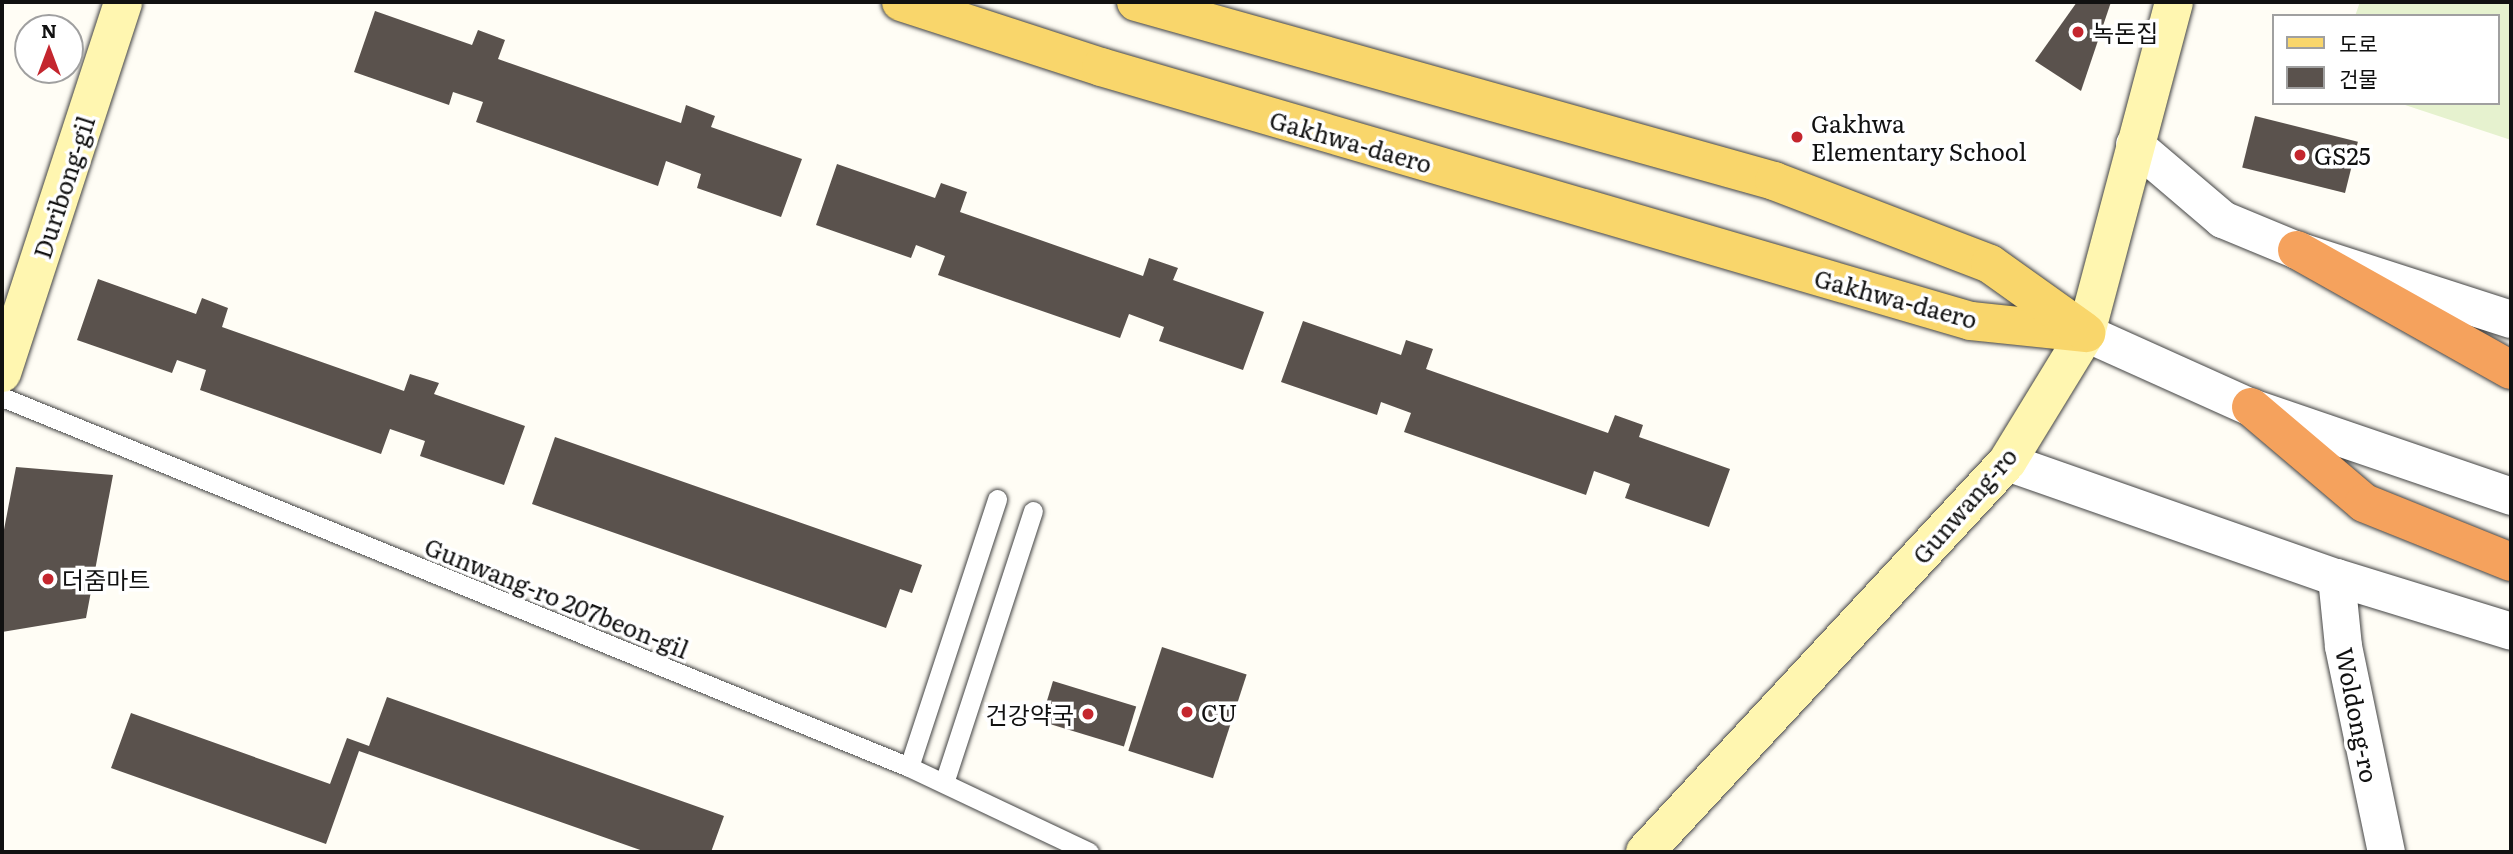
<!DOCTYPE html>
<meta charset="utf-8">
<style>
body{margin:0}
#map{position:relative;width:2513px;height:854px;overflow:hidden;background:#fffdf5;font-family:Literata,"Noto Sans KR",serif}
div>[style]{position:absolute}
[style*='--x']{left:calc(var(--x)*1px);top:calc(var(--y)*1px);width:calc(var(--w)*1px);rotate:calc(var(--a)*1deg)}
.pitch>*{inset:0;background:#e6f2cf}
.building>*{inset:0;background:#5a524d;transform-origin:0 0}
.roads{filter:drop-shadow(0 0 2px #444) drop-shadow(0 0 2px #444)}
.lane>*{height:19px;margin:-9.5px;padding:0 9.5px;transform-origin:9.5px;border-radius:9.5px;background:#fff}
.street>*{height:37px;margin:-18.5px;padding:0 18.5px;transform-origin:18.5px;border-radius:18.5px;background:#fff}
.secondary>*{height:38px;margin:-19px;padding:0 19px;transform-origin:19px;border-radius:19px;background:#fff6b0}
.primary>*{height:38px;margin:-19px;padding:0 19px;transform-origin:19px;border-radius:19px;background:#f9d66b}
.highway>*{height:38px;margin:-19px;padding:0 19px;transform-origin:19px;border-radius:19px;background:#f5a25d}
.dots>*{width:19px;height:19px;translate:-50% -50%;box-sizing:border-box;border:4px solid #fff;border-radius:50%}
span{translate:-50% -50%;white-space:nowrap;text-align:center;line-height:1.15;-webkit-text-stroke:7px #fff;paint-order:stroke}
.poi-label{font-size:24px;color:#111}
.left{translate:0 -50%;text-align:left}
.right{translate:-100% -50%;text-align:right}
.street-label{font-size:24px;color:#111}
.frame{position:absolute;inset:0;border:4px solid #111;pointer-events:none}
.legend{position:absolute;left:2272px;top:14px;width:228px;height:91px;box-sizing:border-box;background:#fff;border:2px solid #a0a0a0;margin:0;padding:9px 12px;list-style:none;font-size:21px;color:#111}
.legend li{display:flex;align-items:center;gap:14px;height:35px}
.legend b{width:35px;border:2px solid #a0a0a0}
.north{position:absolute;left:14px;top:14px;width:70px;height:70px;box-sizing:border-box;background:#fff;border:2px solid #a0a0a0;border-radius:50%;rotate:0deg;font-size:19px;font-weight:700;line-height:28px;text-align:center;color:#111}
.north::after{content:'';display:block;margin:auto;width:24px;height:32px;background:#c4262e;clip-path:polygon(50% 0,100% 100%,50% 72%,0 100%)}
</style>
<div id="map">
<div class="pitch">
<div style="clip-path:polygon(2360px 2px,2511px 2px,2511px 140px,2399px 103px,2497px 103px,2497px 16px,2355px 16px)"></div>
</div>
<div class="building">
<div style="clip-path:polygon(2077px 2px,2111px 2px,2081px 91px,2035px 61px)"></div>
<div style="clip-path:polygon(375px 11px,472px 45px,478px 30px,505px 40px,498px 59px,681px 123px,686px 105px,715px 116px,711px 127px,802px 159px,781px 217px,697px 188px,701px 174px,666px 161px,658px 186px,476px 122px,483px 102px,453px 92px,449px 105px,354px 72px)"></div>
<div style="left:2255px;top:116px;width:106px;height:53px;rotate:14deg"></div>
<div style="clip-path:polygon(837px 164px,935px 198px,941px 183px,967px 192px,960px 212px,1143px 276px,1149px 258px,1178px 268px,1173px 280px,1264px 312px,1243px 370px,1159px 341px,1164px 327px,1129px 314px,1120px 338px,938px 275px,945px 256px,916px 245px,911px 258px,816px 225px)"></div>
<div style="clip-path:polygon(98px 279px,196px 314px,202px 298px,228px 308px,222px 327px,404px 391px,410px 374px,439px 383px,434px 394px,525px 426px,504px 485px,420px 456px,425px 441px,390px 429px,381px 454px,200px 390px,206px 370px,177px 360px,172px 373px,77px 340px)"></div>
<div style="clip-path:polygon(1303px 321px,1401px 355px,1406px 340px,1433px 349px,1426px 369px,1608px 433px,1615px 415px,1643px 425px,1639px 437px,1730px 469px,1709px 527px,1625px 498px,1630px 484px,1594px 471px,1586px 495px,1404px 432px,1411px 413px,1381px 402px,1377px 415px,1281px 382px)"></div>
<div style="clip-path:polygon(555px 437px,922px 565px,912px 593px,900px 589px,886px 628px,532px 504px)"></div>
<div style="clip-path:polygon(16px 467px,113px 475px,86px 618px,2px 632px,2px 540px)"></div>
<div style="left:1162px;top:647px;width:89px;height:109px;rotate:18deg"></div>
<div style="left:1053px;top:681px;width:87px;height:42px;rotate:17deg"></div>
<div style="clip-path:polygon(387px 697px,724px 816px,711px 852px,646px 852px,359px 751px,326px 844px,111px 768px,131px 713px,330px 784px,347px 738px,369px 746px)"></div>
</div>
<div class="roads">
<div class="lane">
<div style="--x:2;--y:397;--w:980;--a:22.19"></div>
<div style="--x:909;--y:767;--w:199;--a:25.3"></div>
<div style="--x:909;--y:767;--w:282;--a:-71.8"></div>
<div style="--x:944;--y:783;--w:286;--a:-71.9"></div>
</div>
<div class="street">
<div style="--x:2134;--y:144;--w:116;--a:40.4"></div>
<div style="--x:2222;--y:219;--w:81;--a:22.5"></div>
<div style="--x:2297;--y:250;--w:225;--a:17.9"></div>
<div style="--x:2086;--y:333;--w:181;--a:24.2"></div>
<div style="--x:2251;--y:407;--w:275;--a:18.9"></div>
<div style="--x:2007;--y:462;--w:349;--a:19.3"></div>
<div style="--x:2336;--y:577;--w:183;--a:17.1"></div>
<div style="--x:2336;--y:577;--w:69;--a:84.2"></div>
<div style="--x:2343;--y:646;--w:210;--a:78.2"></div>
</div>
<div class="secondary">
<div style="--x:2;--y:373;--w:390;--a:-71.9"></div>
<div style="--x:1645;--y:852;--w:532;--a:-47.13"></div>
<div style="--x:2007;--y:462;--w:151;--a:-58.5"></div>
<div style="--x:2086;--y:333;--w:342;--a:-75.1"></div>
</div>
<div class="primary">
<div style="--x:901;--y:2;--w:210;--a:18"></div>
<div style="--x:1101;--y:67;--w:906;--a:16.28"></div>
<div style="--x:1971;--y:321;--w:116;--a:6"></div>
<div style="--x:1136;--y:2;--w:663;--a:15.67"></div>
<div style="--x:1774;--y:181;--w:231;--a:21"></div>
<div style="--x:1990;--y:264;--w:115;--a:35.5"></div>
</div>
<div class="highway">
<div style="--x:2297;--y:250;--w:245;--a:29.3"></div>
<div style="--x:2251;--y:407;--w:148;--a:40.3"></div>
<div style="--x:2364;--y:503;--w:158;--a:21.9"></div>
</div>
</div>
<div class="dots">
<div style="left:2078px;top:32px;background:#c4262e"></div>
<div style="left:1797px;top:137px;background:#c4262e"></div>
<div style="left:2300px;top:155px;background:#c4262e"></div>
<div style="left:48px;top:579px;background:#c4262e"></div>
<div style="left:1187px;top:712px;background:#c4262e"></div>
<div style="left:1088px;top:714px;background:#c4262e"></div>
</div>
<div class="poi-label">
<span class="left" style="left:2092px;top:32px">녹돈집</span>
<span class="left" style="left:1811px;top:137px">Gakhwa<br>Elementary School</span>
<span class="left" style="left:2314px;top:155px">GS25</span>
<span class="left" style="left:62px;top:579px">더줌마트</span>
<span class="left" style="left:1201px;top:712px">CU</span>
<span class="right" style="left:1074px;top:714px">건강약국</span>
</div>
<div class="street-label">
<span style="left:1351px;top:141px;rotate:16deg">Gakhwa-daero</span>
<span style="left:63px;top:187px;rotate:-72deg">Duribong-gil</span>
<span style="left:1896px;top:298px;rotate:15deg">Gakhwa-daero</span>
<span style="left:1964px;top:505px;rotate:-49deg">Gunwang-ro</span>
<span style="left:557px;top:597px;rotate:22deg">Gunwang-ro 207beon-gil</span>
<span style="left:2358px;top:715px;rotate:79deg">Woldong-ro</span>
</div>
<div class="frame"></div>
<ul class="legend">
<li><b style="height:9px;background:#f9d66b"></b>도로</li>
<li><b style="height:19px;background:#5a524d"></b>건물</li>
</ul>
<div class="north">N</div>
</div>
